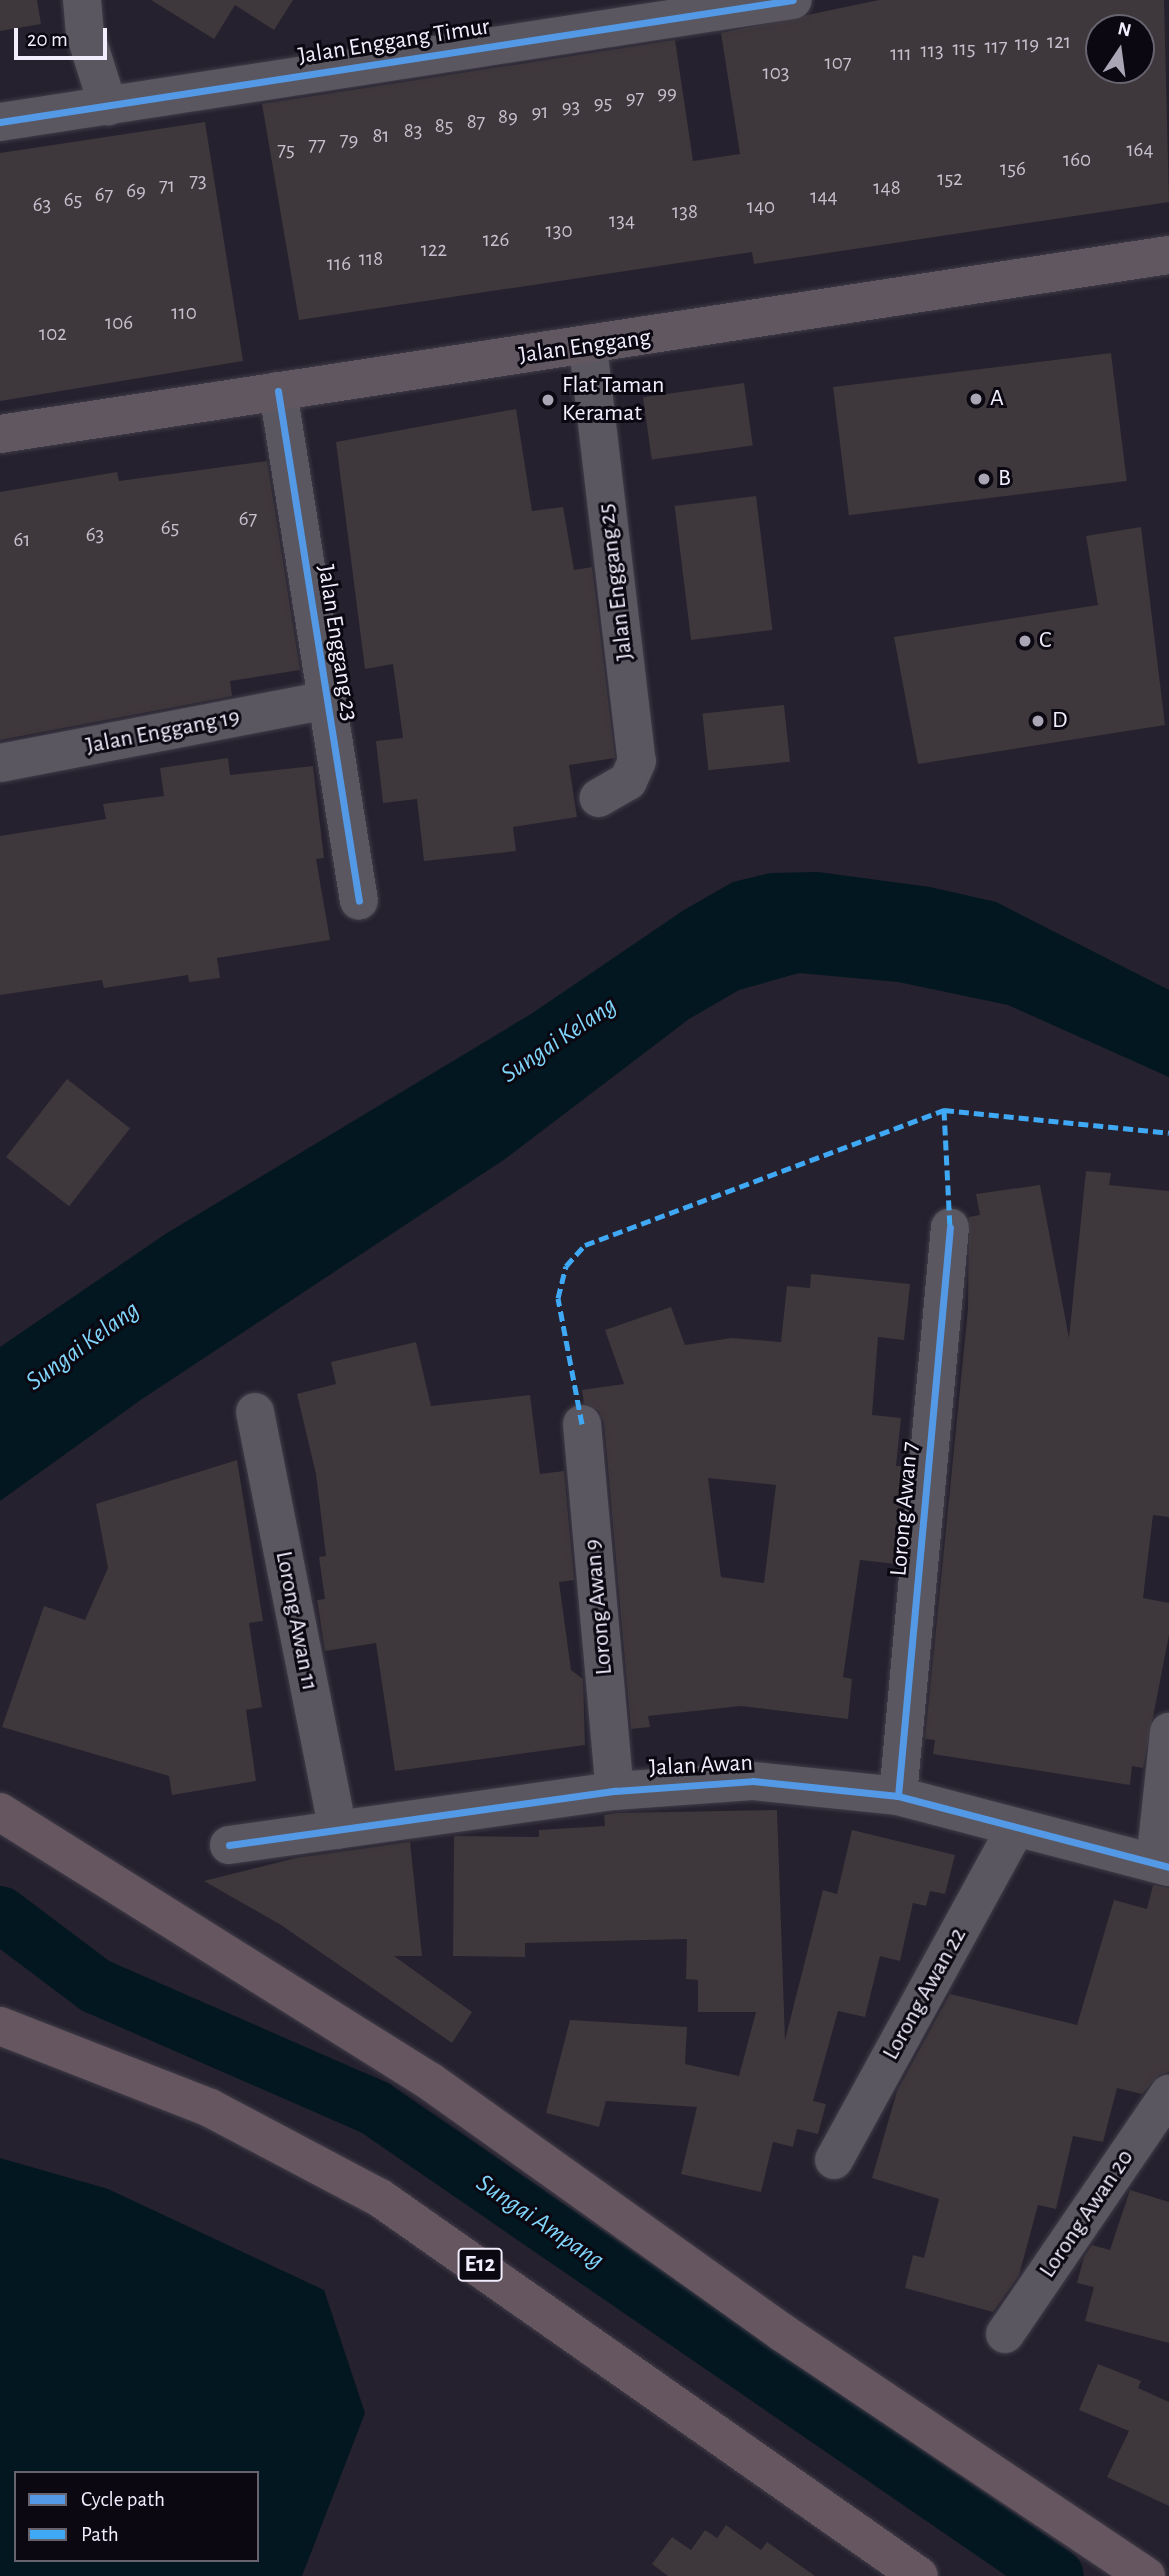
<!DOCTYPE html>
<style>
body{margin:0}
#map{position:relative;width:1169px;height:2576px;overflow:hidden;background:#25212e;font-family:"Alegreya Sans",sans-serif}
div>[style]{position:absolute}
[style*='--x']{left:calc(var(--x)*1px);top:calc(var(--y)*1px);width:calc(var(--w)*1px);rotate:calc(var(--a)*1deg)}
.water>*{inset:0;background:#031721}
.river>*{height:56px;margin:-28px;padding:0 28px;transform-origin:28px;border-radius:28px;background:#031721}
.building>*{inset:0;background:#3e373b;transform-origin:0 0}
.roads{filter:drop-shadow(0 0 2px #403c48) drop-shadow(0 0 2px #403c48)}
.minor>*{height:38px;margin:-19px;padding:0 19px;transform-origin:19px;border-radius:19px;background:#5a5760}
.major>*{height:38px;margin:-19px;padding:0 19px;transform-origin:19px;border-radius:19px;background:#615760}
.highway>*{height:38px;margin:-19px;padding:0 19px;transform-origin:19px;border-radius:19px;background:#655660}
.quiet>*{height:5px;margin-top:-2.5px;transform-origin:0;background:repeating-linear-gradient(90deg,#3fa9f5 0 10px,transparent 0 15px)}
.cycleway>*{height:7px;margin:-3.5px;padding:0 3.5px;transform-origin:3.5px;border-radius:3.5px;background:#5399e6}
.dots>*{width:19px;height:19px;translate:-50% -50%;box-sizing:border-box;border:4px solid #0b0812;border-radius:50%}
span{translate:-50% -50%;white-space:nowrap;text-align:center;line-height:1.15;-webkit-text-stroke:6px #0b0812;paint-order:stroke}
.number-label{font-size:21px;color:#c5c0cd}
.number-label span{-webkit-text-stroke-width:0}
.shield-label span{padding:2px 5px;background:#0b0812;border:2px solid;border-radius:5px;-webkit-text-stroke-width:0}
.shield-label{font-size:23px;color:#f2eefe;font-weight:700}
.street-label{font-size:24px;color:#f2eefe}
.poi-label{font-size:24px;color:#f2eefe}
.left{translate:0 -50%;text-align:left}
.water-label{font-size:26px;color:#81d6fc;font-style:italic}
.legend{position:absolute;left:14px;top:2471px;width:245px;height:91px;box-sizing:border-box;background:#0b0812;border:2px solid #676470;margin:0;padding:9px 12px;list-style:none;font-size:21px;color:#f2eefe}
.legend li{display:flex;align-items:center;gap:14px;height:35px}
.legend b{width:35px;border:2px solid #676470}
.north{position:absolute;left:1085px;top:14px;width:70px;height:70px;box-sizing:border-box;background:#0b0812;border:2px solid #676470;border-radius:50%;rotate:13deg;font-size:19px;font-weight:700;line-height:28px;text-align:center;color:#f2eefe}
.north::after{content:'';display:block;margin:auto;width:24px;height:32px;background:#aaa6b5;clip-path:polygon(50% 0,100% 100%,50% 72%,0 100%)}
.scale{position:absolute;left:14px;top:28px;width:93px;height:32px;box-sizing:border-box;border:4px solid #f2eefe;border-top:0;padding-left:9px;font-size:21px;line-height:24px;white-space:nowrap;color:#f2eefe;-webkit-text-stroke:5px #0b0812;paint-order:stroke}
</style>
<div id="map">
<div class="water">
<div style="clip-path:polygon(818px 872px,930px 887px,996px 902px,1169px 990px,1169px 1077px,1008px 1005px,898px 982px,799px 973px,739px 990px,689px 1019px,505px 1159px,142px 1399px,0 1501px,0 1347px,167px 1233px,531px 1014px,684px 910px,733px 882px,770px 873px)"></div>
<div style="clip-path:polygon(evenodd,0 2158px,108px 2189px,324px 2290px,365px 2413px,302px 2576px,0 2576px,0 2158px,16px 2473px,257px 2473px,257px 2560px,16px 2560px,16px 2473px)"></div>
</div>
<div class="river">
<div style="--x:0;--y:1914;--w:120;--a:36.9"></div>
<div style="--x:96;--y:1986;--w:305;--a:23.6"></div>
<div style="--x:375;--y:2108;--w:826;--a:34.5"></div>
</div>
<div class="building">
<div style="clip-path:polygon(0 0,37px 0,41px 24px,0 31px)"></div>
<div style="clip-path:polygon(151px 0,293px 0,274px 30px,235px 5px,214px 39px)"></div>
<div style="clip-path:polygon(evenodd,879px 0,1164px 0,1169px 202px,754px 264px,752px 252px,299px 320px,262px 104px,675px 40px,693px 161px,740px 154px,721px 33px,879px 0,1099px 28px,1141px 28px,1141px 70px,1099px 70px,1099px 28px)"></div>
<div style="clip-path:polygon(205px 122px,243px 361px,0 401px,0 153px)"></div>
<div style="left:1111px;top:353px;width:129px;height:280px;rotate:83deg"></div>
<div style="left:744px;top:383px;width:63px;height:102px;rotate:82deg"></div>
<div style="clip-path:polygon(516px 409px,532px 511px,563px 507px,574px 570px,592px 567px,615px 758px,569px 765px,577px 817px,513px 827px,516px 851px,424px 861px,417px 799px,383px 803px,376px 741px,403px 738px,393px 664px,365px 669px,336px 442px)"></div>
<div style="clip-path:polygon(267px 461px,300px 670px,230px 681px,232px 696px,0 740px,0 492px,117px 472px,119px 481px)"></div>
<div style="left:756px;top:496px;width:135px;height:82px;rotate:83deg"></div>
<div style="clip-path:polygon(1141px 527px,1165px 725px,918px 764px,894px 637px,1098px 605px,1086px 536px)"></div>
<div style="left:784px;top:705px;width:57px;height:82px;rotate:84deg"></div>
<div style="clip-path:polygon(228px 758px,230px 775px,313px 766px,324px 858px,316px 859px,330px 940px,217px 958px,220px 978px,189px 982px,188px 975px,104px 988px,102px 980px,0 995px,0 836px,106px 819px,103px 804px,164px 796px,160px 768px)"></div>
<div style="left:67px;top:1079px;width:80px;height:99px;rotate:38deg"></div>
<div style="clip-path:polygon(1086px 1171px,1111px 1173px,1109px 1185px,1169px 1191px,1169px 1517px,1153px 1515px,1143px 1598px,1169px 1603px,1169px 1635px,1143px 1768px,1132px 1766px,1130px 1785px,933px 1754px,935px 1740px,925px 1739px,968px 1309px,969px 1217px,980px 1215px,976px 1194px,1040px 1185px,1069px 1338px)"></div>
<div style="clip-path:polygon(evenodd,811px 1274px,910px 1284px,904px 1340px,878px 1337px,872px 1415px,901px 1418px,896px 1466px,906px 1466px,897px 1564px,860px 1560px,843px 1677px,852px 1679px,848px 1719px,741px 1706px,648px 1716px,650px 1727px,631px 1729px,604px 1422px,599px 1411px,584px 1403px,582px 1390px,624px 1384px,605px 1330px,671px 1307px,685px 1345px,732px 1338px,781px 1342px,787px 1286px,810px 1288px,811px 1274px,708px 1478px,776px 1485px,764px 1583px,721px 1577px,708px 1478px)"></div>
<div style="clip-path:polygon(416px 1342px,431px 1406px,530px 1395px,540px 1474px,564px 1471px,574px 1580px,559px 1582px,571px 1670px,583px 1679px,585px 1745px,395px 1771px,376px 1643px,325px 1651px,317px 1600px,325px 1599px,319px 1557px,326px 1556px,316px 1474px,297px 1394px,336px 1384px,331px 1362px)"></div>
<div style="clip-path:polygon(237px 1460px,263px 1621px,249px 1623px,262px 1707px,246px 1710px,256px 1781px,172px 1795px,169px 1776px,2px 1727px,44px 1606px,85px 1620px,108px 1568px,96px 1504px)"></div>
<div style="clip-path:polygon(777px 1810px,785px 2040px,823px 1890px,837px 1894px,852px 1830px,955px 1855px,945px 1894px,930px 1891px,926px 1906px,913px 1903px,900px 1961px,880px 1956px,865px 2017px,838px 2011px,813px 2101px,826px 2104px,818px 2134px,797px 2129px,793px 2147px,773px 2142px,761px 2192px,681px 2174px,697px 2107px,606px 2101px,599px 2127px,546px 2113px,570px 2020px,687px 2027px,685px 2064px,739px 2076px,756px 2012px,698px 2012px,698px 1980px,686px 1979px,687px 1939px,525px 1943px,525px 1957px,453px 1956px,454px 1836px,539px 1837px,539px 1830px,605px 1826px,604px 1815px,617px 1813px)"></div>
<div style="clip-path:polygon(410px 1842px,422px 1956px,394px 1956px,472px 2012px,452px 2043px,281px 1925px,204px 1881px,296px 1858px)"></div>
<div style="clip-path:polygon(1153px 1885px,1169px 1888px,1169px 2072px,1159px 2075px,1142px 2094px,1117px 2088px,1103px 2142px,1073px 2136px,1056px 2209px,1038px 2205px,1019px 2275px,993px 2312px,905px 2288px,913px 2255px,924px 2258px,939px 2199px,872px 2178px,897px 2091px,950px 1994px,1077px 2025px,1114px 1900px,1147px 1909px)"></div>
<div style="clip-path:polygon(1130px 2190px,1169px 2202px,1169px 2343px,1085px 2321px,1094px 2287px,1077px 2283px,1084px 2257px,1092px 2245px,1110px 2250px)"></div>
<div style="clip-path:polygon(1098px 2364px,1141px 2381px,1138px 2388px,1169px 2402px,1169px 2506px,1107px 2477px,1129px 2431px,1079px 2410px)"></div>
<div style="clip-path:polygon(726px 2525px,761px 2550px,767px 2542px,815px 2576px,668px 2576px,652px 2564px,672px 2537px,691px 2550px,705px 2530px,717px 2538px)"></div>
</div>
<div class="roads">
<div class="minor">
<div style="--x:82;--y:0;--w:33;--a:85"></div>
<div style="--x:85;--y:33;--w:77;--a:72.5"></div>
<div style="--x:0;--y:122;--w:802;--a:-8.75"></div>
<div style="--x:588;--y:347;--w:417;--a:83.3"></div>
<div style="--x:637;--y:761;--w:22;--a:114"></div>
<div style="--x:628;--y:781;--w:34;--a:150"></div>
<div style="--x:278;--y:391;--w:516;--a:80.98"></div>
<div style="--x:0;--y:763;--w:332;--a:-10.9"></div>
<div style="--x:255;--y:1412;--w:426;--a:78.8"></div>
<div style="--x:582;--y:1424;--w:368;--a:84.9"></div>
<div style="--x:898;--y:1796;--w:571;--a:-84.78"></div>
<div style="--x:229;--y:1845;--w:390;--a:-8"></div>
<div style="--x:615;--y:1791;--w:138;--a:-4.1"></div>
<div style="--x:753;--y:1781;--w:146;--a:5.9"></div>
<div style="--x:898;--y:1796;--w:280;--a:14.7"></div>
<div style="--x:1155;--y:1863;--w:132;--a:-83.9"></div>
<div style="--x:834;--y:2160;--w:379;--a:-61.3"></div>
<div style="--x:1005;--y:2334;--w:291;--a:-55.7"></div>
</div>
<div class="major">
<div style="--x:0;--y:434;--w:1183;--a:-8.71"></div>
</div>
<div class="highway">
<div style="--x:0;--y:1812;--w:509;--a:32.07"></div>
<div style="--x:431;--y:2082;--w:432;--a:35.5"></div>
<div style="--x:783;--y:2333;--w:437;--a:33.8"></div>
<div style="--x:0;--y:2026;--w:225;--a:21.3"></div>
<div style="--x:210;--y:2108;--w:192;--a:27.9"></div>
<div style="--x:380;--y:2198;--w:658;--a:35.04"></div>
</div>
</div>
<div class="quiet">
<div style="--x:944;--y:1110;--w:117;--a:87.1"></div>
<div style="--x:582;--y:1424;--w:128;--a:-100.8"></div>
<div style="--x:558;--y:1298;--w:33;--a:-76"></div>
<div style="--x:566;--y:1266;--w:28;--a:-48"></div>
<div style="--x:585;--y:1245;--w:384;--a:-20.6"></div>
<div style="--x:944;--y:1110;--w:226;--a:5.8"></div>
</div>
<div class="cycleway">
<div style="--x:0;--y:122;--w:802;--a:-8.75"></div>
<div style="--x:278;--y:391;--w:516;--a:80.98"></div>
<div style="--x:898;--y:1796;--w:571;--a:-84.78"></div>
<div style="--x:229;--y:1845;--w:390;--a:-8"></div>
<div style="--x:615;--y:1791;--w:138;--a:-4.1"></div>
<div style="--x:753;--y:1781;--w:146;--a:5.9"></div>
<div style="--x:898;--y:1796;--w:280;--a:14.7"></div>
</div>
<div class="dots">
<div style="left:976px;top:399px;background:#aaa6b5"></div>
<div style="left:548px;top:400px;background:#aaa6b5"></div>
<div style="left:984px;top:479px;background:#aaa6b5"></div>
<div style="left:1025px;top:641px;background:#aaa6b5"></div>
<div style="left:1038px;top:721px;background:#aaa6b5"></div>
</div>
<div class="number-label">
<span style="left:1059px;top:42px">121</span>
<span style="left:1027px;top:44px">119</span>
<span style="left:996px;top:47px">117</span>
<span style="left:964px;top:49px">115</span>
<span style="left:932px;top:51px">113</span>
<span style="left:901px;top:54px">111</span>
<span style="left:838px;top:63px">107</span>
<span style="left:776px;top:73px">103</span>
<span style="left:667px;top:93px">99</span>
<span style="left:635px;top:98px">97</span>
<span style="left:603px;top:103px">95</span>
<span style="left:571px;top:107px">93</span>
<span style="left:540px;top:112px">91</span>
<span style="left:508px;top:117px">89</span>
<span style="left:476px;top:122px">87</span>
<span style="left:444px;top:126px">85</span>
<span style="left:413px;top:131px">83</span>
<span style="left:381px;top:136px">81</span>
<span style="left:349px;top:140px">79</span>
<span style="left:317px;top:145px">77</span>
<span style="left:286px;top:150px">75</span>
<span style="left:1140px;top:150px">164</span>
<span style="left:1077px;top:160px">160</span>
<span style="left:1013px;top:169px">156</span>
<span style="left:950px;top:179px">152</span>
<span style="left:198px;top:181px">73</span>
<span style="left:167px;top:186px">71</span>
<span style="left:887px;top:188px">148</span>
<span style="left:136px;top:191px">69</span>
<span style="left:104px;top:195px">67</span>
<span style="left:824px;top:197px">144</span>
<span style="left:73px;top:200px">65</span>
<span style="left:42px;top:205px">63</span>
<span style="left:761px;top:207px">140</span>
<span style="left:685px;top:212px">138</span>
<span style="left:622px;top:221px">134</span>
<span style="left:559px;top:231px">130</span>
<span style="left:496px;top:240px">126</span>
<span style="left:434px;top:250px">122</span>
<span style="left:371px;top:259px">118</span>
<span style="left:339px;top:264px">116</span>
<span style="left:184px;top:313px">110</span>
<span style="left:119px;top:323px">106</span>
<span style="left:53px;top:334px">102</span>
<span style="left:248px;top:519px">67</span>
<span style="left:170px;top:528px">65</span>
<span style="left:95px;top:535px">63</span>
<span style="left:22px;top:540px">61</span>
</div>
<div class="shield-label">
<span style="left:480px;top:2265px">E12</span>
</div>
<div class="street-label">
<span style="left:394px;top:42px;rotate:-9deg">Jalan Enggang Timur</span>
<span style="left:585px;top:347px;rotate:-8deg">Jalan Enggang</span>
<span style="left:616px;top:582px;rotate:-97deg">Jalan Enggang 25</span>
<span style="left:337px;top:643px;rotate:81deg">Jalan Enggang 23</span>
<span style="left:163px;top:732px;rotate:-11deg">Jalan Enggang 19</span>
<span style="left:905px;top:1509px;rotate:-85deg">Lorong Awan 7</span>
<span style="left:599px;top:1607px;rotate:-95deg">Lorong Awan 9</span>
<span style="left:296px;top:1621px;rotate:79deg">Lorong Awan 11</span>
<span style="left:701px;top:1766px;rotate:-3deg">Jalan Awan</span>
<span style="left:925px;top:1994px;rotate:-61deg">Lorong Awan 22</span>
<span style="left:1087px;top:2214px;rotate:-56deg">Lorong Awan 20</span>
</div>
<div class="poi-label">
<span class="left" style="left:562px;top:400px">Flat Taman<br>Keramat</span>
<span class="left" style="left:990px;top:399px">A</span>
<span class="left" style="left:998px;top:479px">B</span>
<span class="left" style="left:1039px;top:641px">C</span>
<span class="left" style="left:1052px;top:721px">D</span>
</div>
<div class="water-label">
<span style="left:559px;top:1040px;rotate:-34deg">Sungai Kelang</span>
<span style="left:83px;top:1346px;rotate:-36deg">Sungai Kelang</span>
<span style="left:540px;top:2222px;rotate:34deg">Sungai Ampang</span>
</div>
<ul class="legend">
<li><b style="height:9px;background:#5399e6"></b>Cycle path</li>
<li><b style="height:9px;background:#3fa9f5"></b>Path</li>
</ul>
<div class="north">N</div>
<div class="scale">20 m</div>
</div>
